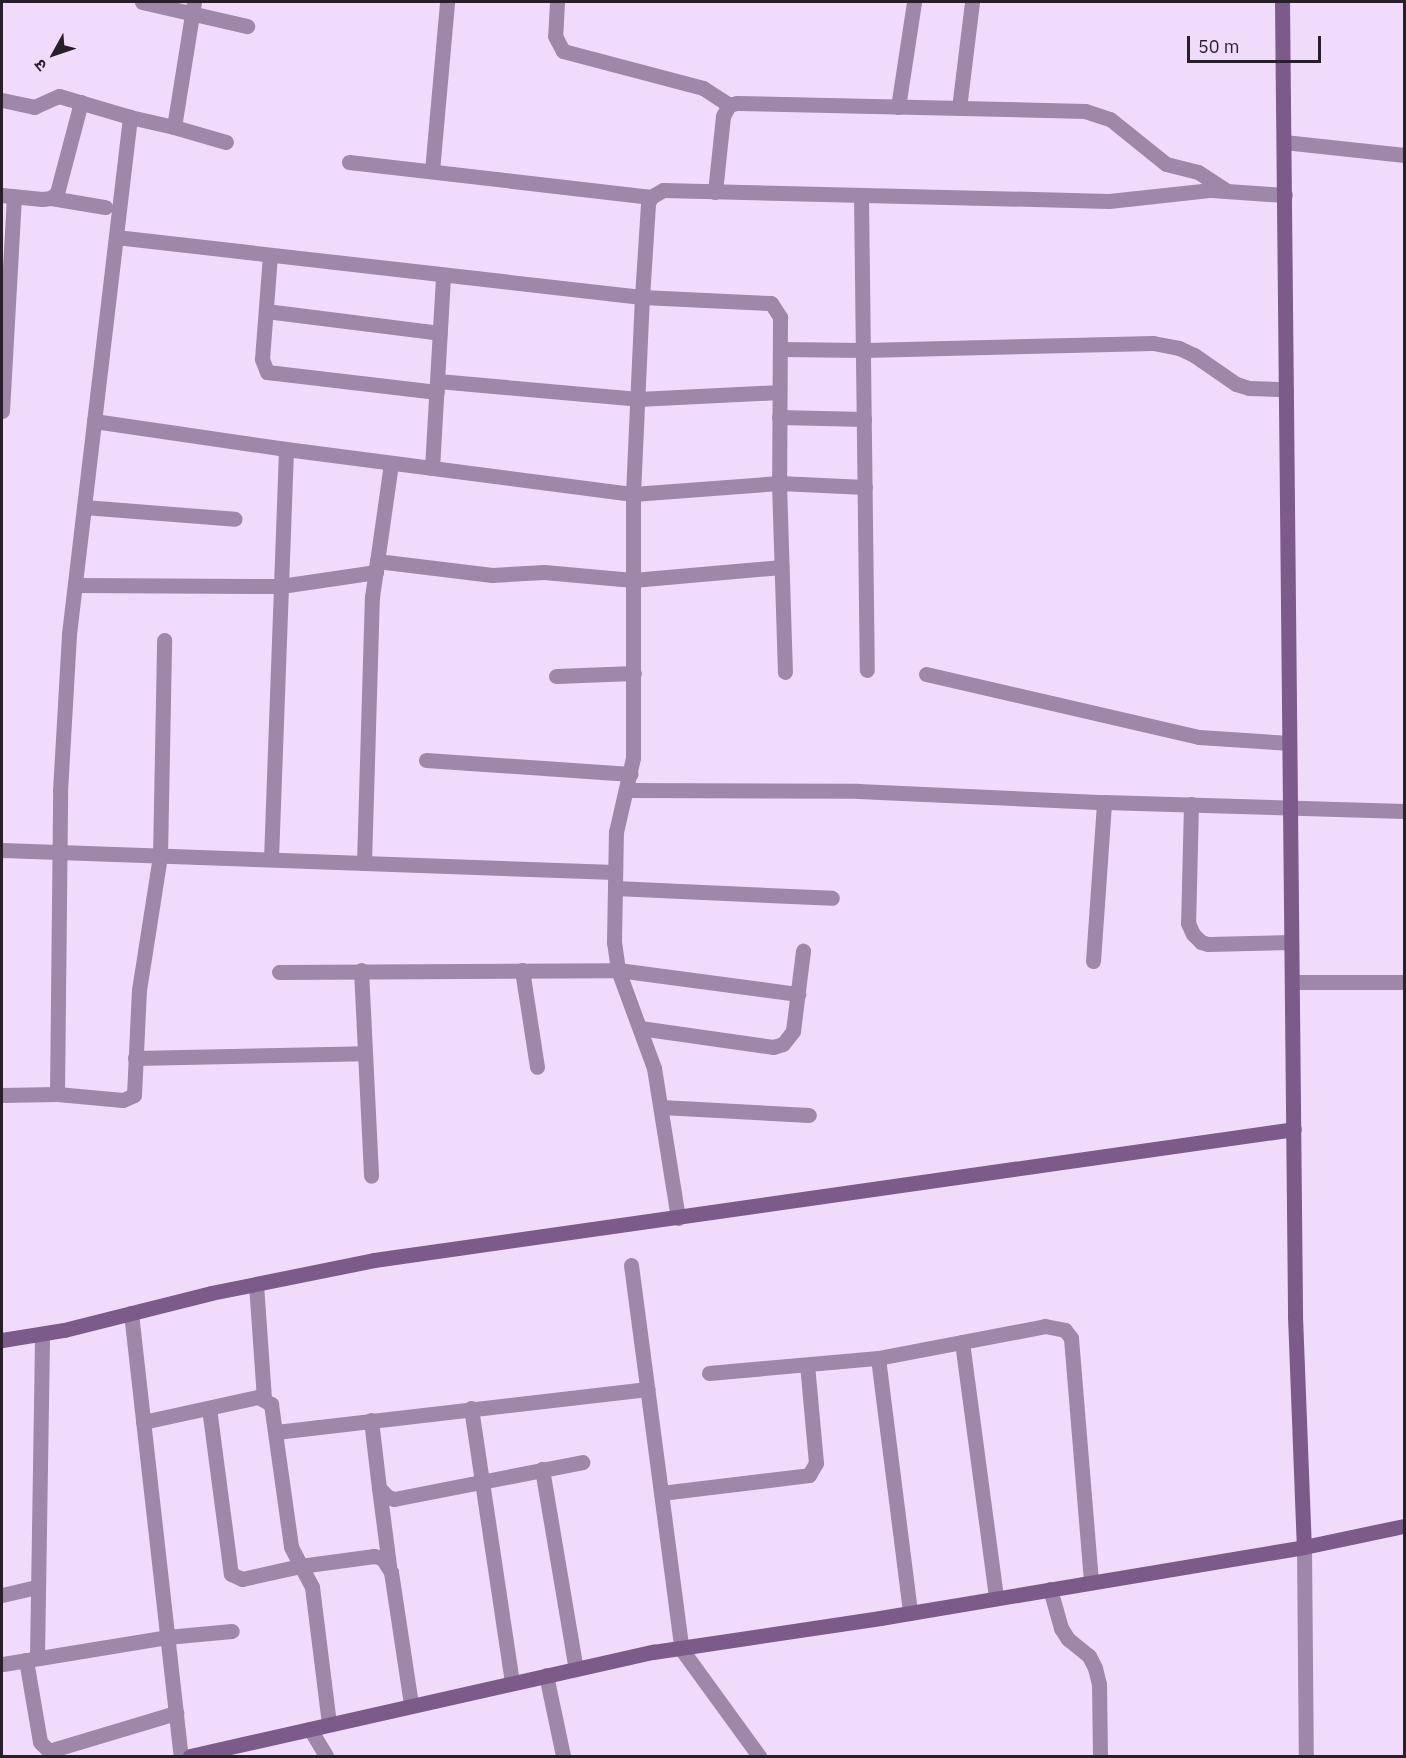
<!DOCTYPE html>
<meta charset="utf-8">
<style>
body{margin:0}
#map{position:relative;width:1406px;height:1758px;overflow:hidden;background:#f1dbfb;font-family:"IBM Plex Sans","Noto Sans Devanagari",sans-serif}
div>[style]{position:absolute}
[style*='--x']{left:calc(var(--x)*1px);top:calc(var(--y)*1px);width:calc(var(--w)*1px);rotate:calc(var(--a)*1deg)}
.street>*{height:15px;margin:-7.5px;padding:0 7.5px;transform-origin:7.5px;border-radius:7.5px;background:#9e87a8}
.secondary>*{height:15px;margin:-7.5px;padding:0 7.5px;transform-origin:7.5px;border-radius:7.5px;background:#7c5a8a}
span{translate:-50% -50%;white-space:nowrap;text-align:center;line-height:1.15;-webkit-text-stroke:5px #f1dbfb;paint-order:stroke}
.frame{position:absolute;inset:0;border:3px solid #271f2a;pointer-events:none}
.north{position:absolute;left:24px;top:24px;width:60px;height:60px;-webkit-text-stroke:4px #f1dbfb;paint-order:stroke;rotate:230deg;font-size:16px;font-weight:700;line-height:24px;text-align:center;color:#271f2a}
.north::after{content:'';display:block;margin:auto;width:21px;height:27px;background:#271f2a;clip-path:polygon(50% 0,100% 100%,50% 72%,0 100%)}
.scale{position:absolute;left:1187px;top:36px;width:134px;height:27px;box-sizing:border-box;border:3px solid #271f2a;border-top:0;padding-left:8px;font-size:18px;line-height:21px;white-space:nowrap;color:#271f2a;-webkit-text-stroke:4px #f1dbfb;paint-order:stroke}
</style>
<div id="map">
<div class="street">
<div style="--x:142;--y:2;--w:108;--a:12.9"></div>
<div style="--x:557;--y:2;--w:34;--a:93"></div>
<div style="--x:555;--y:36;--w:17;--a:62"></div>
<div style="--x:563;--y:51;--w:145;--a:14.8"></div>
<div style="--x:703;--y:88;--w:31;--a:33"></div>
<div style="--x:2;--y:100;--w:33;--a:12"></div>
<div style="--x:34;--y:107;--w:27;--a:-24"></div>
<div style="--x:59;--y:96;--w:74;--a:16.5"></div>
<div style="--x:898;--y:107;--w:106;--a:-81.3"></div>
<div style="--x:959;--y:108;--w:107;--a:-83"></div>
<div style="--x:174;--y:127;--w:54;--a:16.1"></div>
<div style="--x:1284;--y:142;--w:121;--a:6.2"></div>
<div style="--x:349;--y:162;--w:304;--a:6.6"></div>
<div style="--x:432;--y:171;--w:170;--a:-84.9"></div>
<div style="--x:715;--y:192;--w:76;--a:-84"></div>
<div style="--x:723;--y:116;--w:13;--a:-61"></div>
<div style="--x:729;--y:105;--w:8;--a:-14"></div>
<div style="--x:737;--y:103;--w:348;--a:1.3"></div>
<div style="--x:1085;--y:111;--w:26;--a:18"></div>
<div style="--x:1110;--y:119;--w:72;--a:38.8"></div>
<div style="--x:1166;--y:164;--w:33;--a:14"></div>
<div style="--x:1198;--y:172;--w:33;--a:33"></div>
<div style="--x:2;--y:195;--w:40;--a:5.7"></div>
<div style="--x:42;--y:199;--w:9;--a:-6"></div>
<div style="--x:51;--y:198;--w:8;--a:-40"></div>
<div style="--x:57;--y:193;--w:94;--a:-75.2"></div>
<div style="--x:861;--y:195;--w:475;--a:89.3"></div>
<div style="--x:51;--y:198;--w:55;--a:9.5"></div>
<div style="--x:116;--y:237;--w:529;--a:6.51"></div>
<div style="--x:642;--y:297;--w:129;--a:2.7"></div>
<div style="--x:771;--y:303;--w:17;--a:57"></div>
<div style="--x:780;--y:317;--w:166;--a:90.3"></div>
<div style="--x:779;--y:483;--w:189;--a:88.2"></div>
<div style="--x:270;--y:255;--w:104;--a:94.4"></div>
<div style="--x:262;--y:359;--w:14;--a:69"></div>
<div style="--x:267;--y:372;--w:171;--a:6.7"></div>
<div style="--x:266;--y:311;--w:175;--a:7.2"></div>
<div style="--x:780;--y:349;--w:84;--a:0.7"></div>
<div style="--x:864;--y:350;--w:289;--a:-1.4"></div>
<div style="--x:1153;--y:343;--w:26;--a:11"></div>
<div style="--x:1179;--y:348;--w:17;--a:25"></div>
<div style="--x:1194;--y:355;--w:51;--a:34.6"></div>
<div style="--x:1236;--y:384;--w:14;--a:17"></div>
<div style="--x:1249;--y:388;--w:37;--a:2"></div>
<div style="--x:438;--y:381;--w:201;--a:5.1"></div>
<div style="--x:638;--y:399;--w:141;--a:-2.8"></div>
<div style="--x:2;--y:411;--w:215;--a:-86.8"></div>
<div style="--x:779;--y:417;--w:85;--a:1.3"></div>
<div style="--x:94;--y:421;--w:194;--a:8.3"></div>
<div style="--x:432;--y:468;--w:193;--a:-86.7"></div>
<div style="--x:84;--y:507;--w:151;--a:4.5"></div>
<div style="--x:75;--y:585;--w:206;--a:0.3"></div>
<div style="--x:281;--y:586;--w:96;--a:-8.4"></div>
<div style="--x:376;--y:572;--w:11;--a:-85"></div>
<div style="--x:377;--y:561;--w:116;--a:6.9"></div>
<div style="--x:492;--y:575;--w:52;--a:-3.3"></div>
<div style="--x:544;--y:572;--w:89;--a:5.1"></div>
<div style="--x:633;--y:580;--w:149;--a:-5"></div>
<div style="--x:926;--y:674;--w:280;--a:13"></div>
<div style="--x:1199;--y:737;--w:90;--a:3.8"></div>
<div style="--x:556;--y:676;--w:78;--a:-2.2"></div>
<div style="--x:426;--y:760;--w:205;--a:3.9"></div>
<div style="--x:626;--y:790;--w:232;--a:0.2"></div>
<div style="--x:858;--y:791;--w:246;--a:2.6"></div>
<div style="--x:1191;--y:804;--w:119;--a:91.4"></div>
<div style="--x:1188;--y:923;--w:12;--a:66"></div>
<div style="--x:1193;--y:934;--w:11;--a:45"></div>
<div style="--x:1201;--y:942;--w:7;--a:16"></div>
<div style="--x:1208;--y:944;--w:83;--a:-1.4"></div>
<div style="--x:2;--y:850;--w:613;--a:2.06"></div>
<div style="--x:271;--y:859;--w:410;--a:-87.9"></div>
<div style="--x:286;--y:449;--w:350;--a:7.4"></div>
<div style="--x:633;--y:494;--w:146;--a:-4.3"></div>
<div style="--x:779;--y:483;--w:86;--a:2.7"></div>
<div style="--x:364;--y:863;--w:266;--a:-88.3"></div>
<div style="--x:372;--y:597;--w:135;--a:-81.9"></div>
<div style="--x:615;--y:888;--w:217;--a:2.6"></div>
<div style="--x:1093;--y:961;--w:159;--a:-86"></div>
<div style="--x:1104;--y:802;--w:300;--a:1.7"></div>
<div style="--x:361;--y:970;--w:206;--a:87.2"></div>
<div style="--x:522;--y:970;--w:98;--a:81.2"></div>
<div style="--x:279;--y:972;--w:339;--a:-0.3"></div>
<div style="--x:618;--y:970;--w:182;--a:7.6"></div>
<div style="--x:1292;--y:982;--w:112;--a:0"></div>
<div style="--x:640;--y:1028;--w:134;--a:8.1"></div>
<div style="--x:773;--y:1047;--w:10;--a:-17"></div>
<div style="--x:783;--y:1044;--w:16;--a:-52"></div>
<div style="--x:793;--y:1031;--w:81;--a:-82.9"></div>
<div style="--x:135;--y:1058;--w:230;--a:-1.2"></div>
<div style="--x:57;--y:1094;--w:66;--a:5.2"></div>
<div style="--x:123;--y:1100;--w:12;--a:-24"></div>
<div style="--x:134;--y:1095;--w:105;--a:-87.3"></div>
<div style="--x:139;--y:990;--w:136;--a:-81.1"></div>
<div style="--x:160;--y:856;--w:216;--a:-88.9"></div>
<div style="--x:2;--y:1095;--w:55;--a:-1"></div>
<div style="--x:57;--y:1094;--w:303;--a:-89.4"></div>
<div style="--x:60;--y:791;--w:157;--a:-86.7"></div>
<div style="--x:69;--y:634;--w:521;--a:-83.27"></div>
<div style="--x:130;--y:117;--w:45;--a:12.8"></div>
<div style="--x:174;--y:127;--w:127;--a:-80.9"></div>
<div style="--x:661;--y:1107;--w:148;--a:3.1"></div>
<div style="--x:678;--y:1218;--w:152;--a:-99.1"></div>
<div style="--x:654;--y:1068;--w:104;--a:-110.2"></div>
<div style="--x:618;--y:970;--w:27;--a:-98"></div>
<div style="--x:614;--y:943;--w:111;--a:-89"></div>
<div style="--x:616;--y:832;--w:76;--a:-77.1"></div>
<div style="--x:633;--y:758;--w:264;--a:-90"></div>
<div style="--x:633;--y:494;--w:197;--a:-87.4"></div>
<div style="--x:642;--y:297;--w:94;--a:-86.3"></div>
<div style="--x:648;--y:203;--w:7;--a:-63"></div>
<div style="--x:651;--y:197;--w:14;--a:-30"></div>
<div style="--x:663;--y:190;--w:446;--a:1.4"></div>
<div style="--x:1109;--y:201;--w:103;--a:-6.2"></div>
<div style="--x:1211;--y:190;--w:74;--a:3.9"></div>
<div style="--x:631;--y:1265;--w:388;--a:82.5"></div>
<div style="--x:682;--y:1650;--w:131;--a:54"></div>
<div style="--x:256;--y:1284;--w:115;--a:86"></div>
<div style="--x:131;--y:1313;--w:446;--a:83.6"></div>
<div style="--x:962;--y:1342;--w:258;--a:82.4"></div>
<div style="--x:878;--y:1358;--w:257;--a:82.8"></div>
<div style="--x:709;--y:1373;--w:170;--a:-5.1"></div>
<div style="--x:878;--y:1358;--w:170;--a:-10.8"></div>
<div style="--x:1045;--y:1326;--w:20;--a:11"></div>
<div style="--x:1065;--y:1330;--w:10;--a:53"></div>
<div style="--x:1071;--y:1338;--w:245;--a:85.3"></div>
<div style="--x:209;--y:1408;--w:167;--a:82.5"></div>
<div style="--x:231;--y:1574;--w:12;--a:24"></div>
<div style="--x:242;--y:1579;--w:59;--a:-12.6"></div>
<div style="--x:300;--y:1566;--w:75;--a:-7.7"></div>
<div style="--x:374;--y:1556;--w:8;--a:14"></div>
<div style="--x:382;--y:1558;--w:17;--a:57"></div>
<div style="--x:391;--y:1572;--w:134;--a:81.4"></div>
<div style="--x:471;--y:1408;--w:278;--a:81.5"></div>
<div style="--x:371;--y:1420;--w:68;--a:83.3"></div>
<div style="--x:379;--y:1488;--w:13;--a:45"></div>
<div style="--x:388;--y:1497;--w:6;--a:18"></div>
<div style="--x:394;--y:1499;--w:192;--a:-11.1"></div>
<div style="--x:143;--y:1422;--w:118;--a:-12.3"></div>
<div style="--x:258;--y:1397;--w:15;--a:28"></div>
<div style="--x:271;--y:1404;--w:144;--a:82"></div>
<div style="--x:291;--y:1547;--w:45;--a:62.3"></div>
<div style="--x:312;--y:1587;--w:138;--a:82.9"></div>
<div style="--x:276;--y:1432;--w:374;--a:-6.6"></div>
<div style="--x:542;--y:1469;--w:203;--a:80.4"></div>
<div style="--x:379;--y:1488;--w:78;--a:82.6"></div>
<div style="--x:661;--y:1493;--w:149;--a:-6.9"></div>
<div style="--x:809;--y:1475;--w:14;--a:-60"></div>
<div style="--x:816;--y:1463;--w:98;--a:-95.2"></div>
<div style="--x:1304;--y:1547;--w:209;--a:89.5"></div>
<div style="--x:1050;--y:1589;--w:41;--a:74.2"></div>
<div style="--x:1061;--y:1628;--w:13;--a:58"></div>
<div style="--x:1068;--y:1639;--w:27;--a:39"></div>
<div style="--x:1089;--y:1656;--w:13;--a:63"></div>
<div style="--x:1095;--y:1668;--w:16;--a:76"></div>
<div style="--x:1099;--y:1684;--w:72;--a:89.2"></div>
<div style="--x:2;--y:1595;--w:37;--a:-13"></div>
<div style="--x:37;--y:1658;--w:324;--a:-89.1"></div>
<div style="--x:26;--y:1660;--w:83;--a:80.3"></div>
<div style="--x:40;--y:1742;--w:13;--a:45"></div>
<div style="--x:49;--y:1751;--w:133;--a:-16.7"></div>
<div style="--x:3;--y:1664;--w:166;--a:-9.3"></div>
<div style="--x:167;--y:1637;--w:65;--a:-5.3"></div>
<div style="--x:546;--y:1675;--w:83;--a:78.1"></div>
<div style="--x:310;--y:1729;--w:31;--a:59"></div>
</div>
<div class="secondary">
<div style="--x:1282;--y:2;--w:1314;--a:89.43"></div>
<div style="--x:1295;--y:1316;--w:231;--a:87.8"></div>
<div style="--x:2;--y:1340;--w:63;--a:-9.2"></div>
<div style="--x:64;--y:1330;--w:152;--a:-14.1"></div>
<div style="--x:211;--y:1293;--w:166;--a:-11.4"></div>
<div style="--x:374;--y:1260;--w:929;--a:-8.1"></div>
<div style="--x:190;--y:1756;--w:475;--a:-12.7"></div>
<div style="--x:653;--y:1652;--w:230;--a:-8.5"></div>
<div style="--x:880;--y:1618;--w:430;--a:-9.5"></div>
<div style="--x:1304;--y:1547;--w:102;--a:-11.9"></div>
</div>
<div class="frame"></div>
<div class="north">उ</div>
<div class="scale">50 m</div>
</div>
